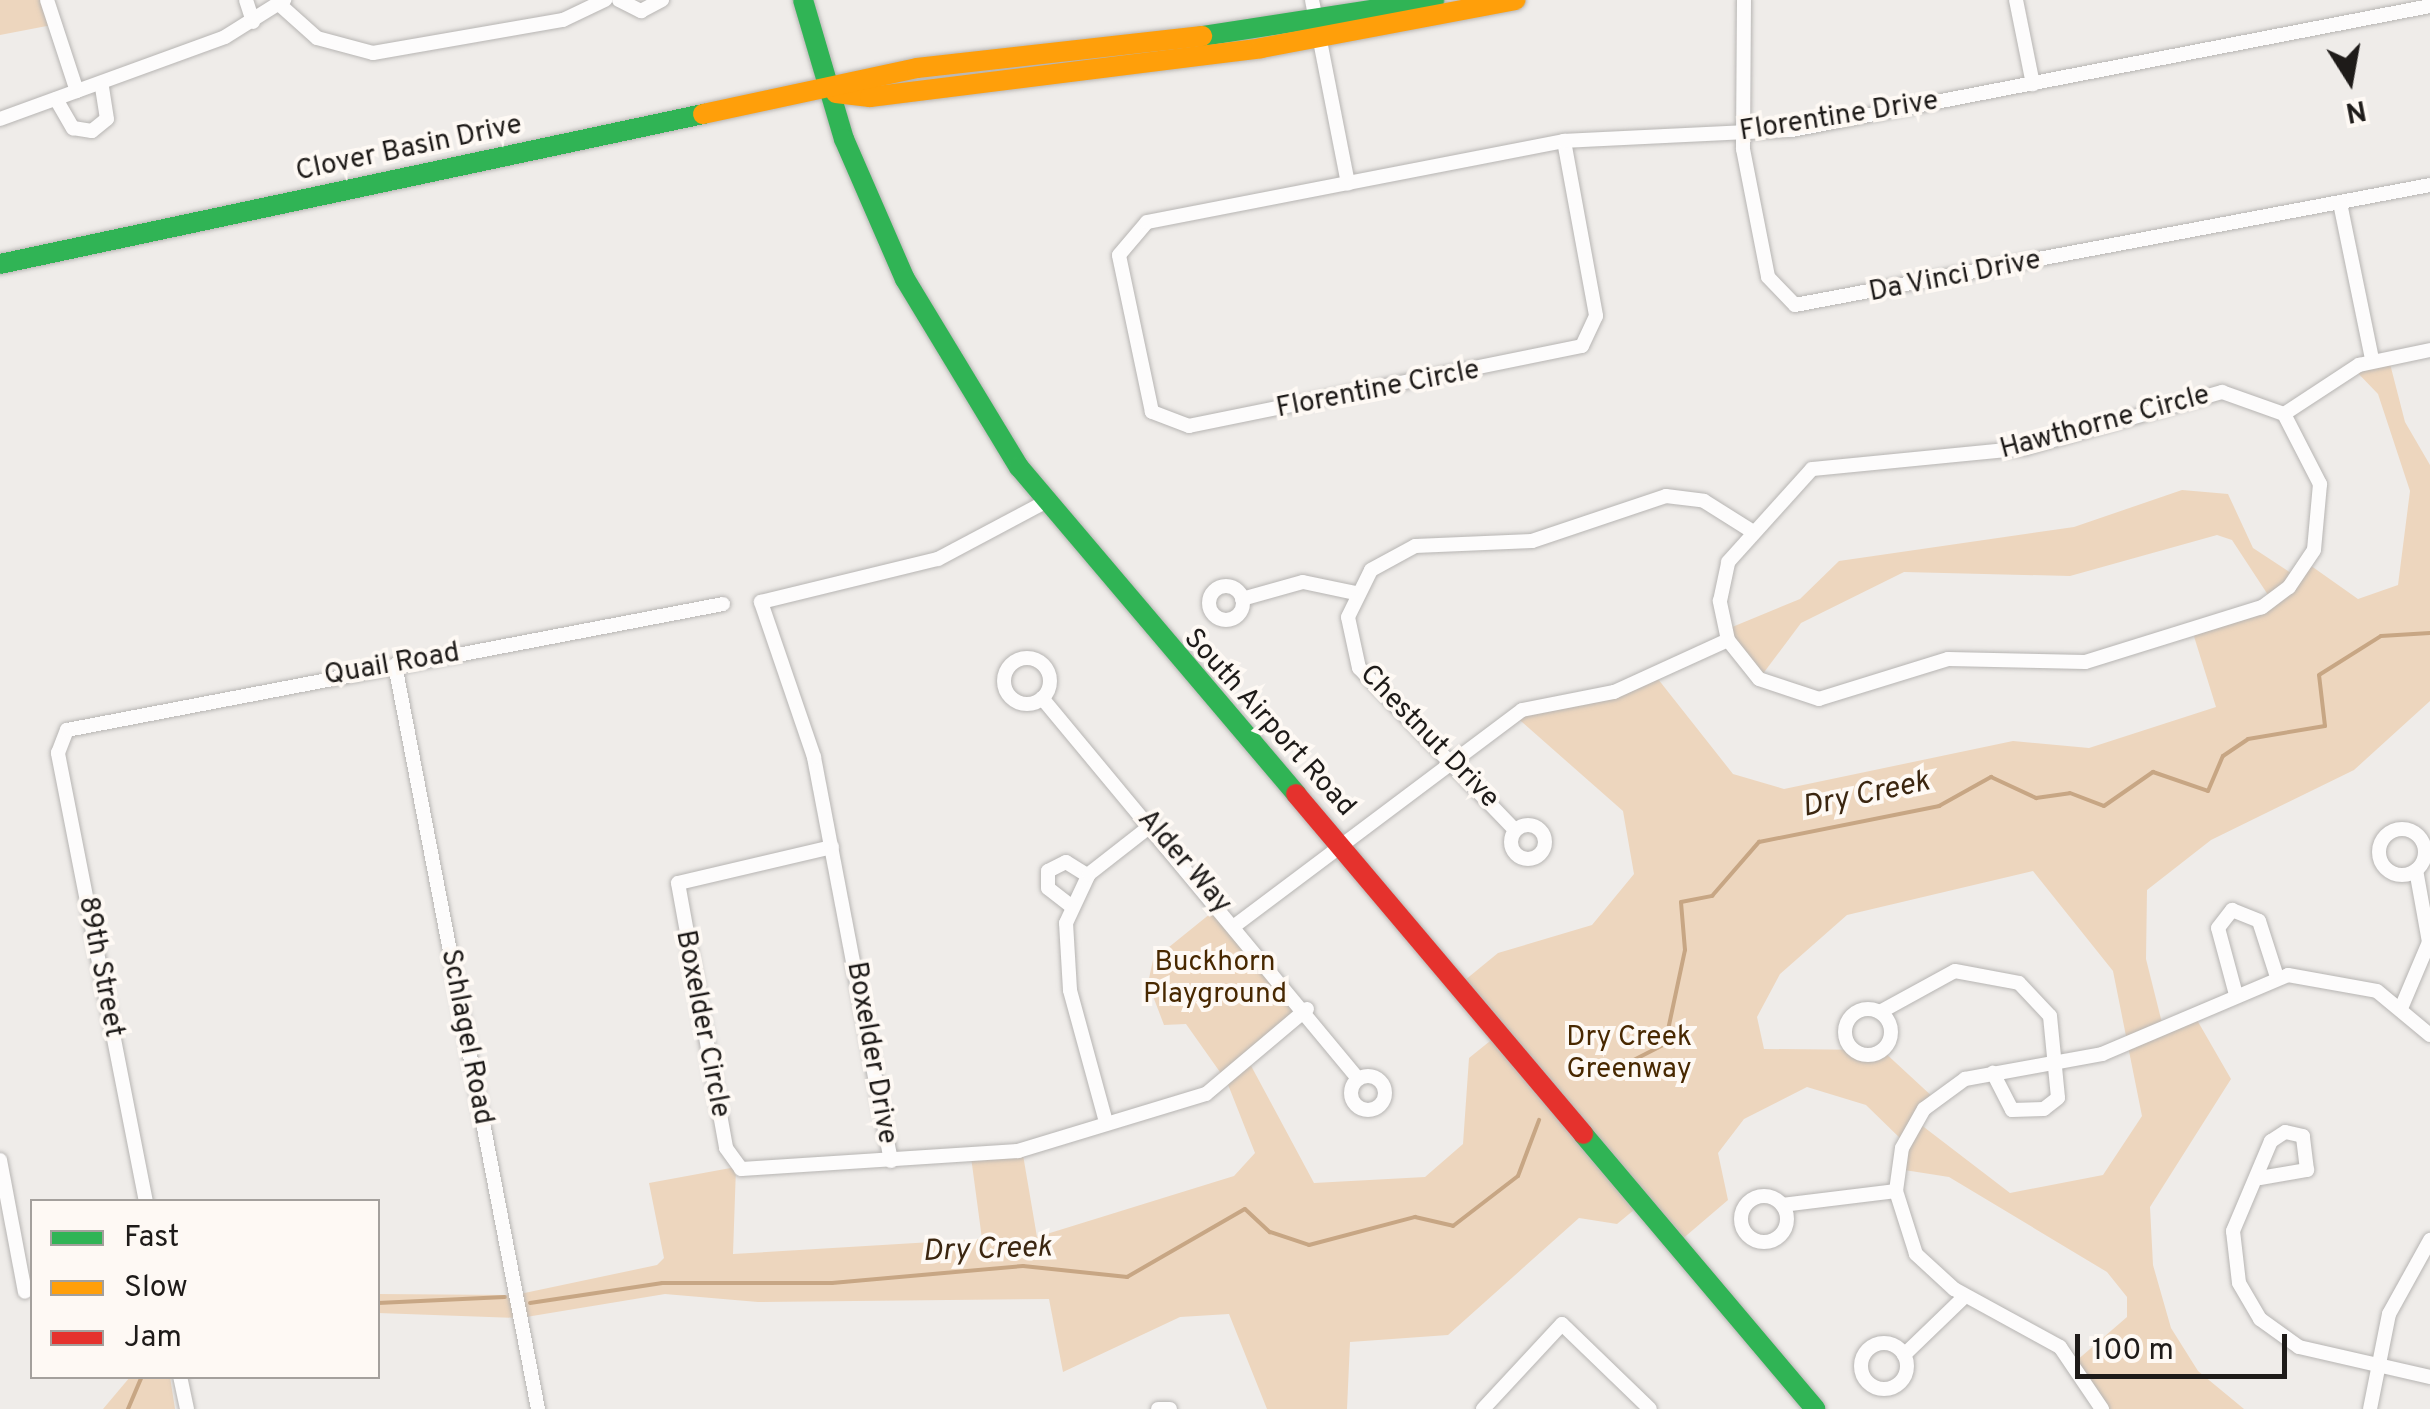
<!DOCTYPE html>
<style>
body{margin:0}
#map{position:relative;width:2430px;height:1409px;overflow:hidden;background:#efece9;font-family:Overpass,sans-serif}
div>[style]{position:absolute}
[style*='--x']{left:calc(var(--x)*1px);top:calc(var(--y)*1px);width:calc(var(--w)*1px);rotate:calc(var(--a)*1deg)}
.green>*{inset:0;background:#edd6be}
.stream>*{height:4px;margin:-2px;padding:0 2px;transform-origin:2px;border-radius:2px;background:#c7a684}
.roads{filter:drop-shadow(0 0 2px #b7b5b3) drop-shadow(0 0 2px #b7b5b3)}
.street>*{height:14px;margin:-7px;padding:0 7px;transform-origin:7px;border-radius:7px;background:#fdfcfc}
.street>.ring{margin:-7px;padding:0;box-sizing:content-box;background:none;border:14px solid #fdfcfc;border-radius:50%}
.fast>*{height:20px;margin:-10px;padding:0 10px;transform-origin:10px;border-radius:10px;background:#30b455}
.slow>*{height:20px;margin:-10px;padding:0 10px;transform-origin:10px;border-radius:10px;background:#ff9f0a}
.jam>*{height:20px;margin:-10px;padding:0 10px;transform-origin:10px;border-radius:10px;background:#e5322d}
span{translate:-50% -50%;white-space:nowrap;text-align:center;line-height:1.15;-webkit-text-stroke:8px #fef9f4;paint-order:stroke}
.street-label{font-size:28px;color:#1e1b19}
.park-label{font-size:28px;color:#482800}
.water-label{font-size:30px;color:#3b2610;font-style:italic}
.legend{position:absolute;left:30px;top:1199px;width:350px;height:180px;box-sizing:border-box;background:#fef9f4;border:2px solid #a4a09c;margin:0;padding:12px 18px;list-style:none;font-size:30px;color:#1e1b19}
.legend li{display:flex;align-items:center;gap:20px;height:50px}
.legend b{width:50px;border:2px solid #a4a09c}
.north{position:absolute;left:2300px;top:30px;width:100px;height:100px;-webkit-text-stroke:8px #fef9f4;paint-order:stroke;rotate:169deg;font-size:28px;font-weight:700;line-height:40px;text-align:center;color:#1e1b19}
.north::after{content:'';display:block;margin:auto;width:35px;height:45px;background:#1e1b19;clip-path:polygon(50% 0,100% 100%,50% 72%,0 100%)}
.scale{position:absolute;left:2075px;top:1334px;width:212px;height:45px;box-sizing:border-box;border:5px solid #1e1b19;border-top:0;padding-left:12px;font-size:30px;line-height:35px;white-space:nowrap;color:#1e1b19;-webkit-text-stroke:8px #fef9f4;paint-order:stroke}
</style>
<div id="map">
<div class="green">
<div style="clip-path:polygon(0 0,47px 0,52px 25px,0 35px)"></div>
<div style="clip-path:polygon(evenodd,2388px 356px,2405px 422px,2430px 465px,2430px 701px,2354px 770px,2211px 840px,2147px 890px,2146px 959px,2163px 1027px,2193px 1013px,2231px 1079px,2150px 1207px,2153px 1265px,2171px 1328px,2198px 1371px,2244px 1409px,2102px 1409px,2075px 1362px,2127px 1317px,2127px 1297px,2107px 1272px,1949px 1177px,1898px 1169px,1904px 1142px,1866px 1105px,1807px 1087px,1744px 1119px,1718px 1153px,1728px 1200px,1680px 1241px,1646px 1200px,1617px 1224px,1579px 1218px,1448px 1335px,1350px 1342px,1347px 1409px,1267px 1409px,1229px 1314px,1180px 1317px,1063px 1372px,1049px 1299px,758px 1302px,665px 1294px,520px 1318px,378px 1313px,378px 1294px,515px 1295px,657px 1265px,664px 1258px,649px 1183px,736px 1167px,733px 1254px,982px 1239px,971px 1157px,1022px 1149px,1037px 1237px,1234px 1176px,1255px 1153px,1227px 1082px,1186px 1024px,1164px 1025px,1148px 983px,1153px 960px,1221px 905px,1307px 1009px,1249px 1062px,1314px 1183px,1425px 1177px,1463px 1144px,1469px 1058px,1500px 1033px,1459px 985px,1498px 953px,1592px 925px,1634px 874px,1623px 811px,1514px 715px,1654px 674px,1733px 774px,1784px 789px,2013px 741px,2089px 748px,2216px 707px,2192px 630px,2272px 601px,2232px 540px,2217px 535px,2070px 576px,1904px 572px,1801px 623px,1759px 679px,1725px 630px,1800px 599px,1839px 561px,2074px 527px,2182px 490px,2228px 494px,2253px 548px,2297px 577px,2307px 563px,2358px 599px,2398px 585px,2410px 491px,2378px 394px,2353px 368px,2388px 356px,2033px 871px,2113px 971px,2142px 1116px,2103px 1175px,2010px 1193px,1916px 1121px,1935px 1099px,1882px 1050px,1764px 1049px,1757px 1017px,1780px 974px,1847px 915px,2033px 871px)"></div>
<div style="clip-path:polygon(130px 1377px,170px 1377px,175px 1409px,103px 1409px)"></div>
</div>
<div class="stream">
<div style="--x:1577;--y:1071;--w:47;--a:-7.3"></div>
<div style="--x:1624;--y:1065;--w:46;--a:-27.1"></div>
<div style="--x:1665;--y:1044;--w:96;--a:-78"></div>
<div style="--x:1685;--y:950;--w:48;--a:-94.8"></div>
<div style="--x:1681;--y:902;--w:32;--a:-11"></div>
<div style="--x:1712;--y:896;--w:72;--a:-49"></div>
<div style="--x:1759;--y:842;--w:184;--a:-11.3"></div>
<div style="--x:1939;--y:806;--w:60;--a:-29.1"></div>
<div style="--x:1991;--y:777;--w:50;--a:25"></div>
<div style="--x:2036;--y:798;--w:34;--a:-8"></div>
<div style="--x:2070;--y:793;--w:36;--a:21"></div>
<div style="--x:2104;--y:806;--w:60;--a:-34.8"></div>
<div style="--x:2153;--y:772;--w:58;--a:19.1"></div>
<div style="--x:2208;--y:791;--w:38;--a:-67"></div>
<div style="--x:2223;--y:756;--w:30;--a:-34"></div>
<div style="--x:2248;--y:739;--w:78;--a:-9.6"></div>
<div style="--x:2325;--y:726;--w:51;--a:-96.7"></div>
<div style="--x:2319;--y:675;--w:73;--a:-32.2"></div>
<div style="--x:2381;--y:636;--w:49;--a:-3.5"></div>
<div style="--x:378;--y:1303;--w:127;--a:-2.7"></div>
<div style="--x:530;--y:1303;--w:134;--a:-8.6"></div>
<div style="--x:662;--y:1283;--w:170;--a:0"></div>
<div style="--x:832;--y:1283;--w:192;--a:-5.1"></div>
<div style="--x:1023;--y:1266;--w:105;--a:6"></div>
<div style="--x:1127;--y:1277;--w:136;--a:-30"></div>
<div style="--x:1245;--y:1209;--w:34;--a:43"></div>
<div style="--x:1270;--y:1232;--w:41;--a:18.4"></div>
<div style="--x:1309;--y:1245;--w:110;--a:-14.8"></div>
<div style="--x:1415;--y:1217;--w:39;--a:13"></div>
<div style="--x:1453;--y:1226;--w:82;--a:-37.6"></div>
<div style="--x:1518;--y:1176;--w:60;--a:-69.4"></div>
<div style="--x:128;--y:1409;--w:36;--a:-67"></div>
</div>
<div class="roads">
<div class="street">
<div style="--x:47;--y:0;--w:96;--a:71.8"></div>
<div style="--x:246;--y:0;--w:23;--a:72"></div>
<div style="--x:619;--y:0;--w:25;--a:27"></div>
<div style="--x:641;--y:11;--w:24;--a:-28"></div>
<div style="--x:1312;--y:0;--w:187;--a:78.9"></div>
<div style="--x:1744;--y:0;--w:149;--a:90.4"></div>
<div style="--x:1743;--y:149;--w:130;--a:78.9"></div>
<div style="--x:1768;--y:277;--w:39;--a:46"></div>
<div style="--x:1795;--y:305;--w:646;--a:-10.7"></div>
<div style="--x:2016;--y:0;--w:86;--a:78.6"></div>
<div style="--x:279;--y:4;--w:51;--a:41.8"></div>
<div style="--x:317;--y:38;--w:58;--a:15"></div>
<div style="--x:373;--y:53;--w:193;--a:-9.9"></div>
<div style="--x:563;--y:20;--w:47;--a:-25.5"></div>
<div style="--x:56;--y:99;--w:34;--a:60"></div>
<div style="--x:73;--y:128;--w:19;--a:9"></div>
<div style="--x:92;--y:131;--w:19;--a:-39"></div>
<div style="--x:107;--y:119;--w:36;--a:-99"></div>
<div style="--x:0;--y:119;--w:239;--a:-20"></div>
<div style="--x:225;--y:37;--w:70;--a:-32.1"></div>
<div style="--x:1564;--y:141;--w:178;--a:79.6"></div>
<div style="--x:1596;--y:316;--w:33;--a:115"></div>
<div style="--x:1582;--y:346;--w:401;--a:168.5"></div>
<div style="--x:1189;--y:426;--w:40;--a:-159"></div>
<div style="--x:1152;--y:412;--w:160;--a:-101.9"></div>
<div style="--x:1119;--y:255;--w:43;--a:-49.7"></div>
<div style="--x:1147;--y:222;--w:425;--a:-11"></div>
<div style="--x:1564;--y:141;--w:228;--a:-2.8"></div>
<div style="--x:1792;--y:130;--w:650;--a:-11"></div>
<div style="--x:2340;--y:203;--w:159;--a:78.4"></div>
<div style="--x:2222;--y:392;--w:66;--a:19.5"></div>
<div style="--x:2284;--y:414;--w:79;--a:62.8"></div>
<div style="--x:2320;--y:484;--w:66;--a:95.2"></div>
<div style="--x:2314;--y:550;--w:45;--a:124"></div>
<div style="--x:2289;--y:587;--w:34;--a:143"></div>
<div style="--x:2262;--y:607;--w:185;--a:162.7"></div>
<div style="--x:2085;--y:662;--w:137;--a:-178.7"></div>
<div style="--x:1948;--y:659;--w:135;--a:162.8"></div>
<div style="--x:1819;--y:699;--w:63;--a:-161.6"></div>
<div style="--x:1759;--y:679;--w:50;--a:-128.5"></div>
<div style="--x:1728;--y:640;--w:40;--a:-102"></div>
<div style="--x:1720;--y:601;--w:40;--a:-78"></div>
<div style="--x:1728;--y:562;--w:125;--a:-47.9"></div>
<div style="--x:1812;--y:469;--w:214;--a:-5.6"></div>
<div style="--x:2025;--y:448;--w:205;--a:-15.9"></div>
<div style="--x:2284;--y:414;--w:90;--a:-33.2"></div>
<div style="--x:2359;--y:365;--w:73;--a:-11.9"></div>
<div class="ring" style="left:1209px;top:586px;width:20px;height:20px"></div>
<div style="--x:1242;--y:599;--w:63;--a:-15.6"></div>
<div style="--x:1303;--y:582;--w:53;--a:11.9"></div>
<div class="ring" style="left:1004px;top:658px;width:32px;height:32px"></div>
<div style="--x:395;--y:665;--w:758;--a:79.12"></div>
<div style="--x:1042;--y:698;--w:495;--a:50.3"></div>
<div class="ring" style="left:1511px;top:825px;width:20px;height:20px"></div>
<div class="ring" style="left:2379px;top:829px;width:32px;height:32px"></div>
<div style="--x:1515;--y:830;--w:225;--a:-133.9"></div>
<div style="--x:1359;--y:668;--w:52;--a:-102.2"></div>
<div style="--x:1348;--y:617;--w:52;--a:-63.9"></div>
<div style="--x:1371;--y:570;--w:50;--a:-28.6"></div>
<div style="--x:1415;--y:546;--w:117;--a:-2.4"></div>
<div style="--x:1532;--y:541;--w:141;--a:-18.6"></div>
<div style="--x:1666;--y:496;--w:38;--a:7"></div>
<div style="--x:1704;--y:501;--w:54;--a:32.2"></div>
<div style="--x:832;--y:847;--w:158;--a:166.8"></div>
<div style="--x:678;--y:883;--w:269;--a:79.7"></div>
<div style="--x:726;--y:1148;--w:26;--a:54"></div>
<div style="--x:741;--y:1169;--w:278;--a:-3.7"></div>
<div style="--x:1018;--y:1151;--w:196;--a:-16.9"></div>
<div style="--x:1206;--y:1094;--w:132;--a:-40.1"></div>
<div style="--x:1071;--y:906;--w:29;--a:-142"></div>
<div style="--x:1048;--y:888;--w:17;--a:-90"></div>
<div style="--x:1048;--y:871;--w:20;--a:-27"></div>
<div style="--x:1066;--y:862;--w:26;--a:32"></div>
<div style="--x:1237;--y:924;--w:356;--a:-36.9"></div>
<div style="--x:1522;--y:710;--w:94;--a:-11.1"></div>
<div style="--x:1614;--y:692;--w:125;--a:-24.5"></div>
<div style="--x:2235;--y:991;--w:65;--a:-105.1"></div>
<div style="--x:2218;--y:928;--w:23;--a:-52"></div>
<div style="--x:2232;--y:910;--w:29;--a:22"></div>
<div style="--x:2259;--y:921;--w:59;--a:72.2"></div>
<div style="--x:2402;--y:1006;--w:69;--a:-67.1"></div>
<div style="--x:2429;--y:942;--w:73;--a:-100.2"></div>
<div class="ring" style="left:1845px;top:1009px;width:32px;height:32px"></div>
<div style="--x:1880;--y:1012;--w:85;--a:-28.7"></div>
<div style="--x:1955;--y:971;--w:65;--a:10.6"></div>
<div style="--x:2019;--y:983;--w:45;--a:46.8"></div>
<div style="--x:2050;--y:1016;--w:82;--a:84.4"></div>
<div style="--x:2058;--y:1098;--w:18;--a:142"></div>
<div style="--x:2044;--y:1109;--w:32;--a:178"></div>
<div style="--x:2012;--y:1110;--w:42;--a:-117.2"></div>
<div class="ring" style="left:1351px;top:1076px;width:20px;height:20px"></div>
<div style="--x:1106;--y:1122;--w:137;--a:-105.3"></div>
<div style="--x:1070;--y:990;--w:67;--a:-93.4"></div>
<div style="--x:1066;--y:923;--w:54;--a:-64.9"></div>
<div style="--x:1089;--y:874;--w:81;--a:-38"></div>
<div style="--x:0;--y:1160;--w:134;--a:79.3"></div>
<div style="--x:891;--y:1161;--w:411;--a:-100.8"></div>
<div style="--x:814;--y:757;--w:164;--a:-108.9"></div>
<div style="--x:761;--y:602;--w:182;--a:-13.7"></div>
<div style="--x:938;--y:559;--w:121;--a:-28"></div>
<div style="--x:2260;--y:1178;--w:48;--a:-9.7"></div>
<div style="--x:2307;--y:1170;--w:34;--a:-97"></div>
<div style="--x:2303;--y:1136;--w:18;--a:-167"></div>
<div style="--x:2285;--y:1132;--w:17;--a:147"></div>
<div style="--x:2271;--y:1141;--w:98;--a:112.9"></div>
<div style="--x:2233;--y:1231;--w:52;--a:83.4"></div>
<div style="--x:2239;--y:1283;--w:42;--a:59.7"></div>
<div style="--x:2260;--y:1319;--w:48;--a:35.7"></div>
<div style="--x:2299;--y:1347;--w:134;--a:12.9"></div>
<div class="ring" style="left:1741px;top:1196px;width:32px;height:32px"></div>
<div style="--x:146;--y:1202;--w:458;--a:-101.1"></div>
<div style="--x:58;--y:753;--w:25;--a:-69"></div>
<div style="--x:67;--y:730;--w:668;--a:-10.87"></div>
<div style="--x:1782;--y:1205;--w:115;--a:-7"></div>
<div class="ring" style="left:1861px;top:1343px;width:32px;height:32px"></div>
<div style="--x:1904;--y:1355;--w:85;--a:-44"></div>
<div style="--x:180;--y:1376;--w:34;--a:78"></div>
<div style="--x:1158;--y:1409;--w:12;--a:0"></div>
<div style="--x:1483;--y:1409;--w:116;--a:-47.1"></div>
<div style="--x:1562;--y:1324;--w:122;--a:44"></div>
<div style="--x:2102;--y:1409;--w:75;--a:-124.1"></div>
<div style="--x:2060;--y:1347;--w:121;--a:-151.3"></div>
<div style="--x:1954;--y:1289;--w:52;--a:-137.4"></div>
<div style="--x:1916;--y:1254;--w:66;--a:-107.6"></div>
<div style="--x:1896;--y:1191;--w:43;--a:-82.1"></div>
<div style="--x:1902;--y:1148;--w:45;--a:-60.6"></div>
<div style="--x:1924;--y:1109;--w:51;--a:-36.2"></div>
<div style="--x:1965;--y:1079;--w:139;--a:-10.3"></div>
<div style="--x:2102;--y:1054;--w:202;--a:-23"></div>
<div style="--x:2288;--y:975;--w:90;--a:10.2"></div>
<div style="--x:2377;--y:991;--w:69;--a:39.7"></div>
<div style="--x:2370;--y:1409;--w:97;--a:-78.7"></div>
<div style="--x:2389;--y:1314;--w:85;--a:-61"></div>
</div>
<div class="fast">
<div style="--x:803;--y:0;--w:145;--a:73.6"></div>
<div style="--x:844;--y:139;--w:153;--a:66.5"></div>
<div style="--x:905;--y:279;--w:220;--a:58.8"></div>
<div style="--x:1019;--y:467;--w:429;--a:49.7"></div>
<div style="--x:1202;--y:36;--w:235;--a:-8.8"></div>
<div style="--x:0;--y:264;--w:719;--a:-12.04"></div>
<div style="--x:1583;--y:1134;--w:360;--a:49.8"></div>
</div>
<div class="slow">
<div style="--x:836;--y:93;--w:34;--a:7"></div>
<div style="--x:870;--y:97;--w:394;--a:-7.1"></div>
<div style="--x:1261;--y:48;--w:259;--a:-10.7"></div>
<div style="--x:703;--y:114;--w:219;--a:-12.1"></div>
<div style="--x:917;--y:68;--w:287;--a:-6.4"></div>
</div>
<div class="jam">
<div style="--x:1296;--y:794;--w:445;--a:49.8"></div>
</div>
</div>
<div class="street-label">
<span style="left:1839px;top:117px;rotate:-9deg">Florentine Drive</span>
<span style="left:409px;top:149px;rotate:-12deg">Clover Basin Drive</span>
<span style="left:1955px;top:277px;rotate:-11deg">Da Vinci Drive</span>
<span style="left:1378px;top:390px;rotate:-11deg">Florentine Circle</span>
<span style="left:2105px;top:423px;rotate:-15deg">Hawthorne Circle</span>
<span style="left:392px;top:665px;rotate:-10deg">Quail Road</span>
<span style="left:1269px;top:723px;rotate:48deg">South Airport Road</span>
<span style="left:1429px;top:737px;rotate:46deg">Chestnut Drive</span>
<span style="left:1184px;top:862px;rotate:49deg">Alder Way</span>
<span style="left:100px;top:967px;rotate:79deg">89th Street</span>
<span style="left:702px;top:1024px;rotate:79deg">Boxelder Circle</span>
<span style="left:466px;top:1037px;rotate:79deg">Schlagel Road</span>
<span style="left:871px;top:1053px;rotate:80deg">Boxelder Drive</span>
</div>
<div class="park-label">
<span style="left:1215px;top:979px">Buckhorn<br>Playground</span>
<span style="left:1629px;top:1054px">Dry Creek<br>Greenway</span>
</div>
<div class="water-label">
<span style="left:1866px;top:796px;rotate:-12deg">Dry Creek</span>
<span style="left:987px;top:1251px;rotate:-2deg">Dry Creek</span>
</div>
<ul class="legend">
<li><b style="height:12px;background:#30b455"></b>Fast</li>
<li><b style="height:12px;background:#ff9f0a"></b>Slow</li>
<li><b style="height:12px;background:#e5322d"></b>Jam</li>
</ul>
<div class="north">N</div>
<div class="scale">100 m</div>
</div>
